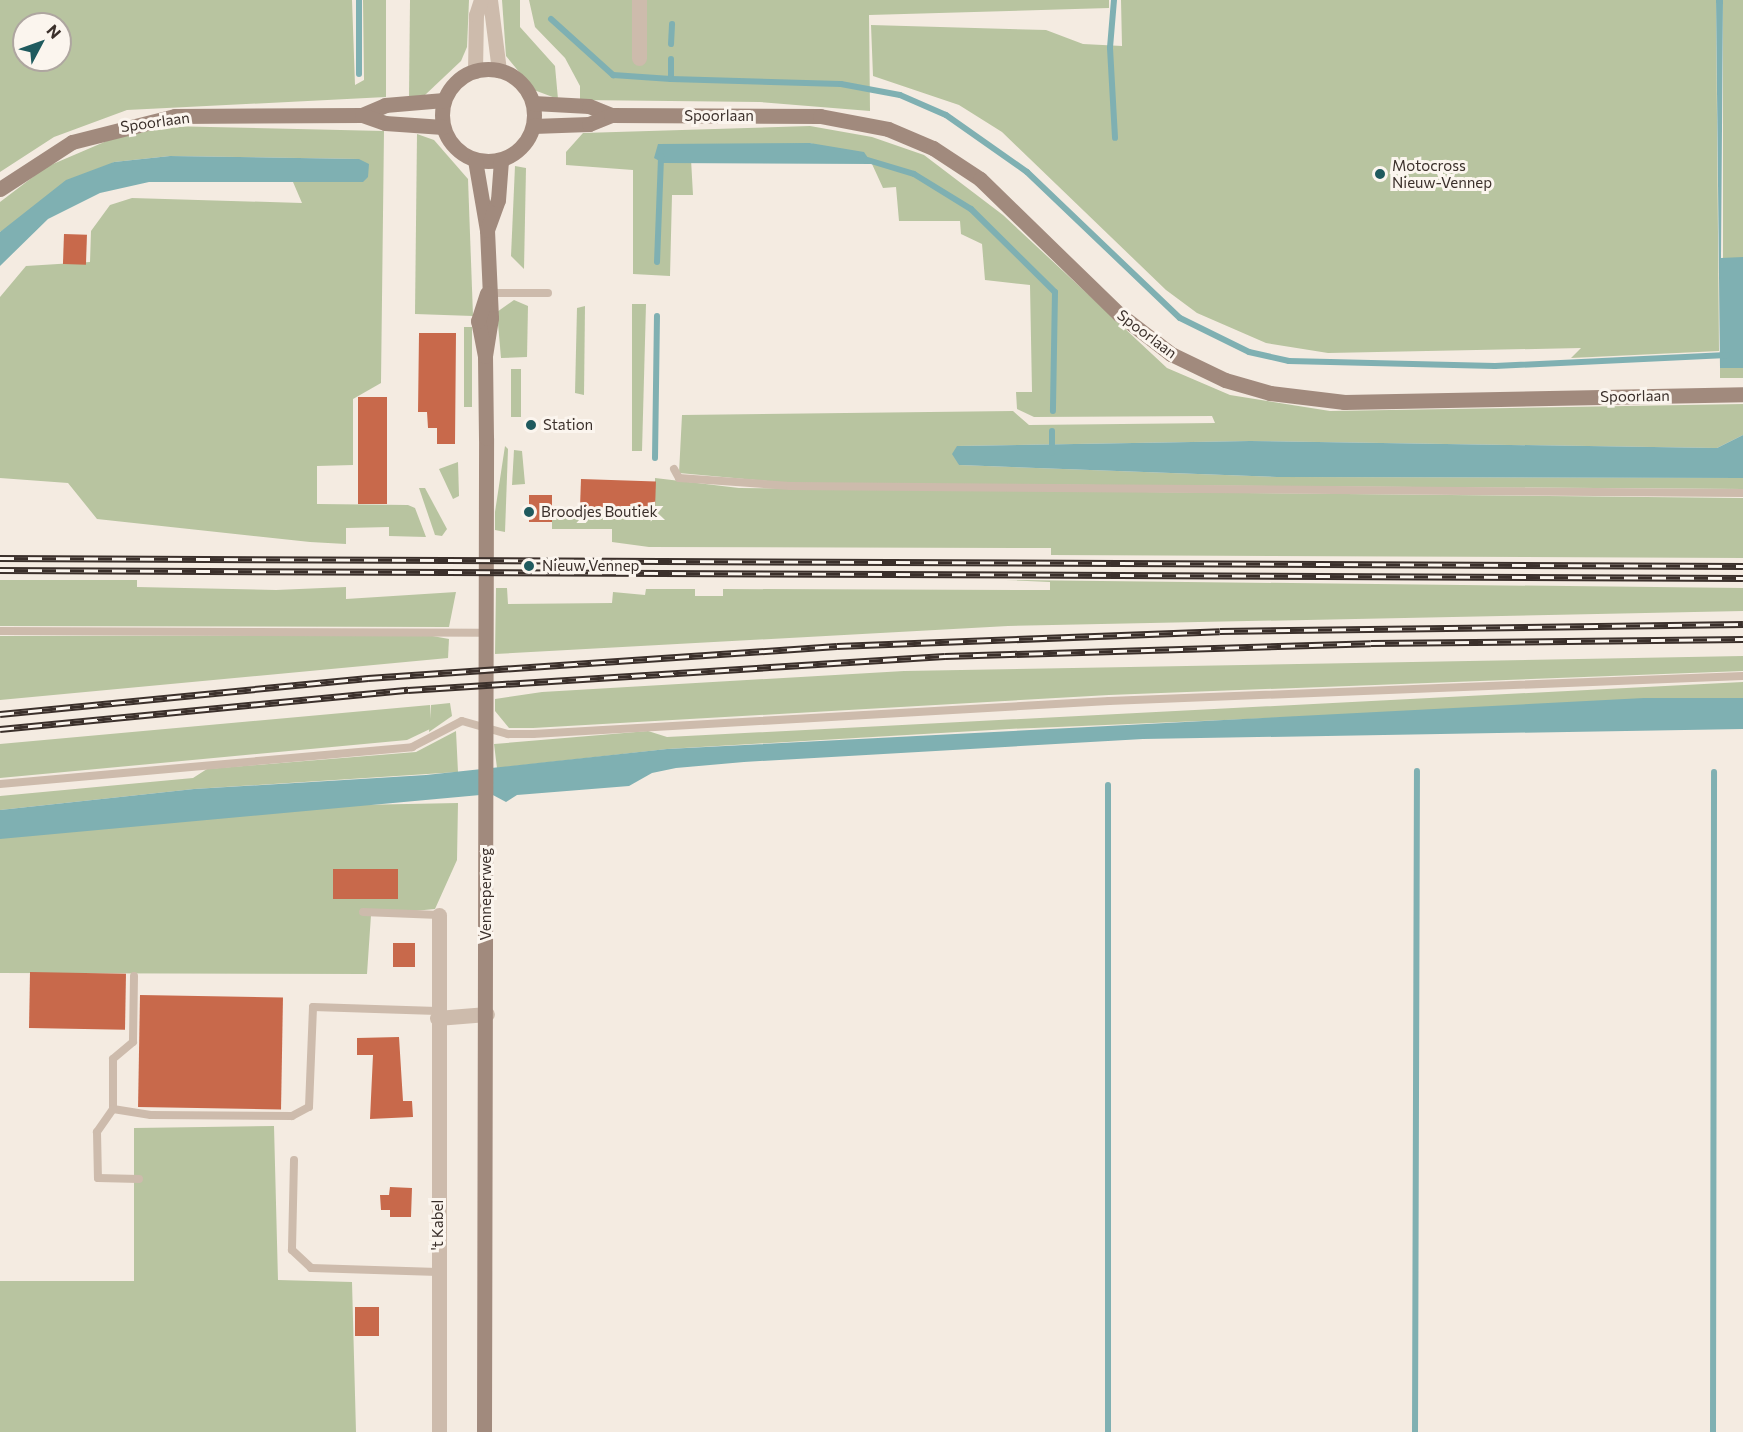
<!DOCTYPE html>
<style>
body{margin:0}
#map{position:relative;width:1743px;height:1432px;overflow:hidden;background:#f4ebe1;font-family:Commissioner,sans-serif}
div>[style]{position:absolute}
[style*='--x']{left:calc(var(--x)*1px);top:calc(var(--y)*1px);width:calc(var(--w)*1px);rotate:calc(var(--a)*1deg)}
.green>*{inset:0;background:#b8c4a0;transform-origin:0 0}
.water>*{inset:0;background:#7fb0b2}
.stream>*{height:6px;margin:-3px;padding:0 3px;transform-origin:3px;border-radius:3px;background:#7fb0b2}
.building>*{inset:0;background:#c8694b;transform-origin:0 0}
.service>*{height:8px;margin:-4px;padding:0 4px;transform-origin:4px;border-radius:4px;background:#cdbbac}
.minor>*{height:15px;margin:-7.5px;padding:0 7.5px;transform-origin:7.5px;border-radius:7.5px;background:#cdbbac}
.tertiary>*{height:15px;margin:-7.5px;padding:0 7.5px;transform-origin:7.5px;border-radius:7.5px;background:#cdbbac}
.secondary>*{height:15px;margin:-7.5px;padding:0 7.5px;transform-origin:7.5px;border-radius:7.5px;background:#a18a7d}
.secondary>.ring{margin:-7.5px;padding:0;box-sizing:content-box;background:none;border:15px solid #a18a7d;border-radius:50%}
.rail>*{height:7px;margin-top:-3.5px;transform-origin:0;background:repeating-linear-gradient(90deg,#fbf5ee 0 14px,#3b302b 0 28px);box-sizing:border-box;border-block:2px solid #3b302b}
.dots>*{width:16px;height:16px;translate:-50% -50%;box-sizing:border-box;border:3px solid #fbf5ee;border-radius:50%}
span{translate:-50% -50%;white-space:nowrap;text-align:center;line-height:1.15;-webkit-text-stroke:6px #fbf5ee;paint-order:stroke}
.street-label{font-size:15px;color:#3b302b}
.poi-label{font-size:15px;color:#3b302b}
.left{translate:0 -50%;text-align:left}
.north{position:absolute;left:12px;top:12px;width:60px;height:60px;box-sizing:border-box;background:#fbf5ee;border:2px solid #aea6a0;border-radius:50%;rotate:49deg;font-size:16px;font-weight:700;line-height:24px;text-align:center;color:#3b302b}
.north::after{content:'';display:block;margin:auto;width:21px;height:27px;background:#1f5a5e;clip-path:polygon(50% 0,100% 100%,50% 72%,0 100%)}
</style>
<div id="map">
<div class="green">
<div style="clip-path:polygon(evenodd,0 0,352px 0,355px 85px,364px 80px,363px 0,386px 0,386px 97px,127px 110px,54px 137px,0 172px,0 0,24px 24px,60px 24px,60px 60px,24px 60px,24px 24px)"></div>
<div style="clip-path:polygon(410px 0,469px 0,467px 47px,461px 61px,425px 95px,409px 97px)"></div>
<div style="clip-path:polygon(502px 0,520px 0,520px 27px,555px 66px,558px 99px,534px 90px,506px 56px)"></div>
<div style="clip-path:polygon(529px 0,1109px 0,1109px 8px,869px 15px,870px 111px,760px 102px,580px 100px,580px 86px,565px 58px,535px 27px)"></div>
<div style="clip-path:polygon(1121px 0,1716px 0,1719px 351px,1571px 358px,1581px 348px,1328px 353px,1266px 343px,1197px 313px,1166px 290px,1002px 132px,959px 105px,873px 76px,871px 25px,1046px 30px,1083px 44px,1122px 46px)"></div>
<div style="left:1723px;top:0;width:20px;height:258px"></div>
<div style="clip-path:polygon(165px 126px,384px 131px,381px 383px,353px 399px,353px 465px,317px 466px,317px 504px,408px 505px,415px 508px,426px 537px,389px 536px,389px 527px,346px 528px,346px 544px,310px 542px,97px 519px,68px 483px,0 478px,0 297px,26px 266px,90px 262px,91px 231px,110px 205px,132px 198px,302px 203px,293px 182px,363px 182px,359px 159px,170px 156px,114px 162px,0 232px,0 202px,46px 167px,116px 137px)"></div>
<div style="clip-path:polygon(810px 126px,872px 137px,924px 155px,1003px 215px,1167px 368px,1230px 395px,1330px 411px,1743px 404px,1743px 435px,1717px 448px,1250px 441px,957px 446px,959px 465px,1277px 477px,1743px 478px,1743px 489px,790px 483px,679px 473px,682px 415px,1013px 411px,1029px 425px,1215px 423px,1212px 416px,1034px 417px,1017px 409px,1016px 392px,1032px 392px,1030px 285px,985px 280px,982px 244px,961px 234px,960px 221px,899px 221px,896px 187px,883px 188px,872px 164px,810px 143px,663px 163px,691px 159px,693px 195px,672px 195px,670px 276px,633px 274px,633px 170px,566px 165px,566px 152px,583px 133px)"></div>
<div style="clip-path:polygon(417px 134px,434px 140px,468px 179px,473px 316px,415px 314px)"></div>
<div style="clip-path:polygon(515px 166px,526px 168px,524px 269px,511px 256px)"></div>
<div style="clip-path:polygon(514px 300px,528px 306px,527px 357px,501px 358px,497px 312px)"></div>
<div style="clip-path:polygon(632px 304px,646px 304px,642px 451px,632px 451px)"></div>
<div style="clip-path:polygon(585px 306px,584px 395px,575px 393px,577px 308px)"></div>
<div style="left:464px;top:327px;width:8px;height:80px"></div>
<div style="left:1720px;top:368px;width:23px;height:10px"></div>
<div style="left:511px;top:369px;width:10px;height:48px"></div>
<div style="clip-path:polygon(505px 446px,508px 449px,505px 532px,495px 530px,495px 512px)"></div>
<div style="clip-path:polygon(514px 450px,522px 451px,525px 484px,512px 485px)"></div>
<div style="clip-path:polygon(458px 462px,459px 496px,453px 499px,439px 469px)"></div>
<div style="clip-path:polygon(655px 478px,739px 488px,1743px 498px,1743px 558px,1051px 555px,1051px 548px,649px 547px,612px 542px,612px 529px,552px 529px,552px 510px,655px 515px)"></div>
<div style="clip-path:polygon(419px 488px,425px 488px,447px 529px,442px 536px,435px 535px)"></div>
<div style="clip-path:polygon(0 580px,137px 580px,137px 587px,276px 590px,346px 587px,346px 599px,456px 592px,449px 627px,0 626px)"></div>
<div style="clip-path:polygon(1006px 580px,1743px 588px,1743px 611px,1008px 626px,495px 654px,496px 588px,507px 588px,508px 604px,612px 603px,613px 592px,645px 595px,646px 589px,695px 589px,695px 596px,723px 596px,723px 589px,1050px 590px,1050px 582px)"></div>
<div style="clip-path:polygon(427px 635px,449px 639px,448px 658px,0 700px,0 636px)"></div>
<div style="clip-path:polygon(1743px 656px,1743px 671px,1109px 695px,533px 728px,509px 728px,495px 711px,495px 699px,542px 692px,904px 671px)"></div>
<div style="clip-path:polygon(1743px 682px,1743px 698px,1009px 729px,667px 749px,497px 768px,494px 744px,648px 731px,667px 737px)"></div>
<div style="clip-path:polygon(450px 703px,452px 716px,429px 732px,431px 705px)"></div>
<div style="clip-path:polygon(430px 705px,430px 729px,407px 740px,0 778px,0 744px)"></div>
<div style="clip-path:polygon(456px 731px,458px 772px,194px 789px,0 810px,0 796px,193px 778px,207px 769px,416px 752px)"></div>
<div style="clip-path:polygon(458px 803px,457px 860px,435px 909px,371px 915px,367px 974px,0 973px,0 830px,255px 807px)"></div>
<div style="clip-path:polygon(274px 1126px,278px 1280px,352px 1282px,356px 1432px,0 1432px,0 1281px,134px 1281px,134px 1128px)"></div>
</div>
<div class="water">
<div style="clip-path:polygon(1716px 0,1723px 0,1721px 258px,1743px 257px,1743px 368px,1720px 368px)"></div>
<div style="clip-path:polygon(810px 143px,864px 152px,872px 164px,663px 163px,654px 158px,658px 144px)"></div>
<div style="clip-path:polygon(170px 156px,359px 159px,369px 164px,368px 177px,363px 182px,149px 182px,100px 193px,48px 219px,0 266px,0 232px,66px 180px,114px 162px)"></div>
<div style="clip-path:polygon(1743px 435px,1743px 478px,1277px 477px,959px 465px,952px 454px,957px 446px,1250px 441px,1717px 448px)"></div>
<div style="clip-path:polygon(1644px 698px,1743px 698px,1743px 729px,1143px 739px,744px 762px,676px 768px,652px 773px,629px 786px,517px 795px,506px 802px,491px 794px,0 839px,0 810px,194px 789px,426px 775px,667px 749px)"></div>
</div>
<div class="stream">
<div style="--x:1114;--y:0;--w:48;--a:94.8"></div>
<div style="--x:1110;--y:48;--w:90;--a:86.8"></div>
<div style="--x:551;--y:19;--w:84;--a:42.1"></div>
<div style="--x:613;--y:75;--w:58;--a:3.9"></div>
<div style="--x:671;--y:79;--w:20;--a:-90"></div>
<div style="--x:671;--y:44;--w:20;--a:-87"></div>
<div style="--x:359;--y:74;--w:74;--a:-90"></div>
<div style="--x:671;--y:79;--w:170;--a:1.7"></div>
<div style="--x:841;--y:84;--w:60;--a:10.6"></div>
<div style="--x:900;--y:95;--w:50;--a:23.5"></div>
<div style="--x:946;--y:115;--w:99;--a:35.1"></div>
<div style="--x:1027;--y:172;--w:211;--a:43.7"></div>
<div style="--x:1180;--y:318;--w:77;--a:26.2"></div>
<div style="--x:1249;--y:352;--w:41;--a:12.7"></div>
<div style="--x:1289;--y:361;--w:206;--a:1.4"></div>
<div style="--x:1495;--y:366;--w:232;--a:-2.7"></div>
<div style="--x:861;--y:158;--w:55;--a:16.8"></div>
<div style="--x:914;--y:174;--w:67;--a:31.6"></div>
<div style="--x:971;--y:209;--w:118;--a:44.7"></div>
<div style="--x:1055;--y:292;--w:119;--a:91"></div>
<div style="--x:657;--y:262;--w:106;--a:-87.8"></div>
<div style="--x:1052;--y:453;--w:22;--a:-90"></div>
<div style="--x:655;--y:458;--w:142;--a:-89.2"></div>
<div style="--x:1108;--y:1432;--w:647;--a:-90"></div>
<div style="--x:1415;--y:1432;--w:661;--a:-89.83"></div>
<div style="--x:1713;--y:1432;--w:660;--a:-89.91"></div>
</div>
<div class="building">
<div style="left:64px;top:234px;width:23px;height:30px;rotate:2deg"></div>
<div style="clip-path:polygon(419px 333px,456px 333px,455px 444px,437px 444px,437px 428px,428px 428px,427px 412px,418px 412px)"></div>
<div style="left:358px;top:397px;width:29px;height:107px"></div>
<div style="left:581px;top:479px;width:75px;height:31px;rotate:2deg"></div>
<div style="left:529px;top:495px;width:23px;height:27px"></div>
<div style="left:333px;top:869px;width:65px;height:30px"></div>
<div style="left:393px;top:943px;width:22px;height:24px"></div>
<div style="left:30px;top:972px;width:96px;height:56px;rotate:1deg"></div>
<div style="left:140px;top:995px;width:143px;height:112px;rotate:1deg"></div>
<div style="clip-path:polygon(399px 1037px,403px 1101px,412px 1101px,413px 1117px,370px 1119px,373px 1055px,357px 1055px,357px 1038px)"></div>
<div style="clip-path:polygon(390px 1187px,412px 1188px,411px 1217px,390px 1217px,390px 1210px,381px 1210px,380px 1195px,389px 1195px)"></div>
<div style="left:355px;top:1307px;width:24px;height:29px"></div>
</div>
<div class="service">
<div style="--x:487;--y:293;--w:61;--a:0"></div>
<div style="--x:674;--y:469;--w:10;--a:61"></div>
<div style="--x:679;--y:478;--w:111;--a:4.1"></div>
<div style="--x:790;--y:486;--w:953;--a:0.42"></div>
<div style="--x:0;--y:631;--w:486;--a:0.2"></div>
<div style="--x:0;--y:784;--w:414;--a:-5.1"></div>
<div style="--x:412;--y:747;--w:56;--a:-27.5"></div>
<div style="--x:462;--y:721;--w:48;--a:15.8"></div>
<div style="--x:508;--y:734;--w:25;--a:0"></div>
<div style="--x:533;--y:734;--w:577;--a:-3.28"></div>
<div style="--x:1109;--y:701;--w:634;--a:-2.26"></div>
<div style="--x:363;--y:912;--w:76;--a:2.3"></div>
<div style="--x:134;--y:976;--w:66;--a:90.9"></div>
<div style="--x:133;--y:1042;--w:26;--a:140"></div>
<div style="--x:113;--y:1059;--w:50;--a:90"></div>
<div style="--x:113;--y:1109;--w:38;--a:9"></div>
<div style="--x:151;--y:1115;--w:141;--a:0.4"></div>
<div style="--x:292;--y:1116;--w:19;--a:-28"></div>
<div style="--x:309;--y:1107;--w:100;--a:-87.7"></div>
<div style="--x:313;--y:1007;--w:124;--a:1.8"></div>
<div style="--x:113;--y:1109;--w:28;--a:125"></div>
<div style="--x:97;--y:1132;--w:46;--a:88.8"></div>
<div style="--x:98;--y:1178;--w:41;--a:1.4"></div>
<div style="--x:294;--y:1160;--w:90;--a:91.3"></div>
<div style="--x:292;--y:1250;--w:26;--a:43"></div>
<div style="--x:311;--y:1268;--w:127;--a:1.8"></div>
</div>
<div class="minor">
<div style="--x:639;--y:58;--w:58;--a:-90"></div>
<div style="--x:437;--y:1018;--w:50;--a:-4.6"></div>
<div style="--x:439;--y:1432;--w:517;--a:-90"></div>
</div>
<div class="tertiary">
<div style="--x:490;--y:0;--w:71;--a:82.7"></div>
<div style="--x:475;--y:71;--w:56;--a:-89"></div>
<div style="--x:476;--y:15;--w:16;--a:-72"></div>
</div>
<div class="secondary">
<div class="ring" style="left:442px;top:69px;width:77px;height:77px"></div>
<div style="--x:533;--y:103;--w:56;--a:3.1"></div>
<div style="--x:589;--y:106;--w:24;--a:22"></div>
<div style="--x:362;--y:115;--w:25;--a:-23"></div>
<div style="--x:385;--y:105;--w:59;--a:-4.8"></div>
<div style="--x:533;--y:126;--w:56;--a:-2"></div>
<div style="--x:589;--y:124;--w:24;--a:-22"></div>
<div style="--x:611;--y:115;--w:209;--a:0.3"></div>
<div style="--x:820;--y:116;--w:69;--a:10.8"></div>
<div style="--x:888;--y:129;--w:49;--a:22.9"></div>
<div style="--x:933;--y:148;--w:56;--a:33.4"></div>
<div style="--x:980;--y:179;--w:194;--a:44.2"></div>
<div style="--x:1119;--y:314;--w:66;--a:37.6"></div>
<div style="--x:1171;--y:354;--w:60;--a:25.7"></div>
<div style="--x:1225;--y:380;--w:47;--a:16.1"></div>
<div style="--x:1270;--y:393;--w:75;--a:6.9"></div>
<div style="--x:1344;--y:402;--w:399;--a:-1.1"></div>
<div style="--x:475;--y:160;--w:71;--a:80.3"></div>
<div style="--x:487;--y:230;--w:88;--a:87.4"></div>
<div style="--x:491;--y:318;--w:38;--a:99"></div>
<div style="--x:0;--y:189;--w:86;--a:-33.1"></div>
<div style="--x:72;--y:142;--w:106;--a:-14.2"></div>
<div style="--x:175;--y:116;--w:187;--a:-0.3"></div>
<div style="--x:362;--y:115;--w:24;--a:19"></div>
<div style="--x:385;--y:123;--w:58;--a:3.9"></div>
<div style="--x:487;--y:230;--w:32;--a:-70"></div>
<div style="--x:498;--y:200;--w:40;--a:-85.7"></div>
<div style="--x:484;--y:1432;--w:994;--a:-89.88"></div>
<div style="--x:486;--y:438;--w:82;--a:-90.7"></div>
<div style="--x:485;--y:356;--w:36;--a:-101"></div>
<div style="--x:478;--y:321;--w:29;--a:-72"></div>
</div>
<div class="rail">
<div style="--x:0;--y:558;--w:1743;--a:0.26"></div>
<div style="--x:0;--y:570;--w:1743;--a:0.26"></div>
<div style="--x:0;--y:714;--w:370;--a:-5.6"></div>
<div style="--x:368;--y:678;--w:470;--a:-3.9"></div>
<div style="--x:837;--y:646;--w:383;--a:-2.2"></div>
<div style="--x:1220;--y:631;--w:523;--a:-0.77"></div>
<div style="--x:0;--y:729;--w:410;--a:-5.5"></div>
<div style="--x:408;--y:690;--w:538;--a:-3.62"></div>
<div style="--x:945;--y:656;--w:426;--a:-1.7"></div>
<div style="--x:1371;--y:643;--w:372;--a:-0.6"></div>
</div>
<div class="dots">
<div style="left:1380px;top:174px;background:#1f5a5e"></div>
<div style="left:531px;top:425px;background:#1f5a5e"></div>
<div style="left:529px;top:512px;background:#1f5a5e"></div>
<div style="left:529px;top:566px;background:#1f5a5e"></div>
</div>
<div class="street-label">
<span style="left:719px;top:116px">Spoorlaan</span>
<span style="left:155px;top:122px;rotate:-8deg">Spoorlaan</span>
<span style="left:1147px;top:334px;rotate:37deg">Spoorlaan</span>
<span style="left:1635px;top:396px;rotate:-1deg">Spoorlaan</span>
<span style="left:486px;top:894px;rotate:-90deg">Venneperweg</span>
<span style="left:438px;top:1225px;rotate:-90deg">'t Kabel</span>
</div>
<div class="poi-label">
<span class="left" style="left:1392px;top:174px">Motocross<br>Nieuw-Vennep</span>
<span class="left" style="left:543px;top:425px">Station</span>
<span class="left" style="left:541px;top:512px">Broodjes Boutiek</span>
<span class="left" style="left:542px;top:566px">Nieuw Vennep</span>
</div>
<div class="north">N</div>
</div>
